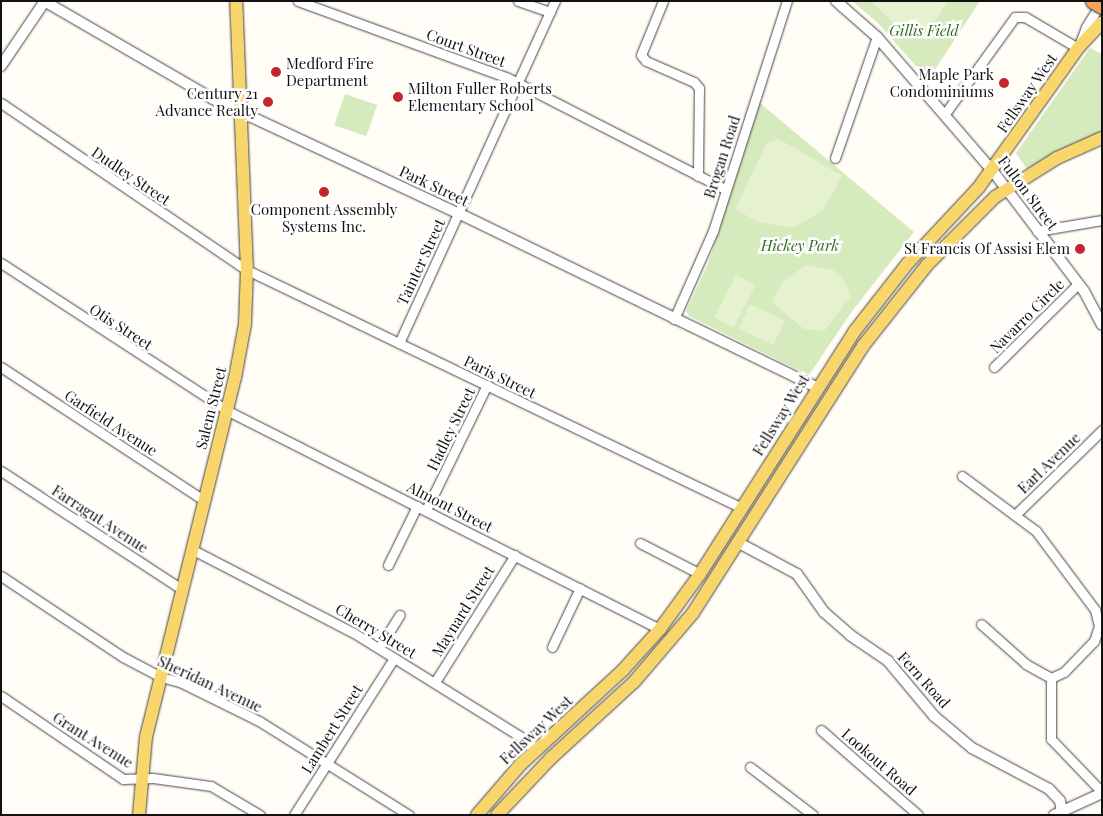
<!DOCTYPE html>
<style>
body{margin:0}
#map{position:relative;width:1103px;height:816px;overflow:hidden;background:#fffdf5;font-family:"Playfair Display",serif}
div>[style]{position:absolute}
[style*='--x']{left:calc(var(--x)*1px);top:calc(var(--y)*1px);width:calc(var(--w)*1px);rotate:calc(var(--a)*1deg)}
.green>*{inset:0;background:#d5ebbd;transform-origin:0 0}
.pitch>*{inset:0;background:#e6f2cf;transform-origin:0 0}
.roads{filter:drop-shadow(0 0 1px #444) drop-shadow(0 0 1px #444)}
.minor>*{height:9px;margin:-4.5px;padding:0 4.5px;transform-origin:4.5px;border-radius:4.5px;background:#fff}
.tertiary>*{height:10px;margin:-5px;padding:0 5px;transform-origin:5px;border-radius:5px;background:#fff}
.primary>*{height:12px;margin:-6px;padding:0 6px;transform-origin:6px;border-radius:6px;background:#f9d66b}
.bridges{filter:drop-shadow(0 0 1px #222) drop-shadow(0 0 1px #222)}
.motorway-bridge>*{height:15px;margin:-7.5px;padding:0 7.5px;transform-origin:7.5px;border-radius:7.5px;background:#f5a25d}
.dots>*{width:14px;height:14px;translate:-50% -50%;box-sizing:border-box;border:2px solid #fff;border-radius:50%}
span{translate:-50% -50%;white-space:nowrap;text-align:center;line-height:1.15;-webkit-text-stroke:5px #fff;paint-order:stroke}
.park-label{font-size:15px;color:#2f6b1f;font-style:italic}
.street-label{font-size:15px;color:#111}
.poi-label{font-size:15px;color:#111}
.left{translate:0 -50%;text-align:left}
.right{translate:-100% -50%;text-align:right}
.frame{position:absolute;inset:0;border:2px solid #111;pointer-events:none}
</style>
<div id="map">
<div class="green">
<div style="clip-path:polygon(852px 1px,980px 1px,928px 80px,878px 23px)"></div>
<div style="clip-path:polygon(1090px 48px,1102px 54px,1102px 132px,1055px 152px,1027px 169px,1016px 153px)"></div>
<div style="left:345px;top:94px;width:34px;height:33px;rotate:19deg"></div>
<div style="clip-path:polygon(760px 103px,914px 232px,850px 314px,809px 375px,689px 316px,686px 311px,708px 264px)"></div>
</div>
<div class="pitch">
<div style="clip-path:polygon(871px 1px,947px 1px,938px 17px,918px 36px,907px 37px)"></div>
<div style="clip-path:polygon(779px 139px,842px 176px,823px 210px,793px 228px,758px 222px,735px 209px,767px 143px)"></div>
<div style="clip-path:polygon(806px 265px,833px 270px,843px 278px,849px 292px,850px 298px,824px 331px,804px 329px,772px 302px,782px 282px)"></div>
<div style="left:736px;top:275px;width:22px;height:48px;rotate:27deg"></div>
<div style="left:750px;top:304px;width:39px;height:27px;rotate:26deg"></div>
</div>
<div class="roads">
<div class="minor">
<div style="--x:298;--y:1;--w:224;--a:20.1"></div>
<div style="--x:508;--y:78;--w:244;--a:27.1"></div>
<div style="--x:518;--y:1;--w:34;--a:19"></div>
<div style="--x:663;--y:1;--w:58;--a:112.2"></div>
<div style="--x:641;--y:55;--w:8;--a:50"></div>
<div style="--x:646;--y:61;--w:52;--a:23.6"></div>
<div style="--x:694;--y:82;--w:8;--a:50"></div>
<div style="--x:699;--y:88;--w:88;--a:90.7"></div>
<div style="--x:1;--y:103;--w:297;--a:34.2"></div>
<div style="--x:247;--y:270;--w:549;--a:25.68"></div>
<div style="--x:944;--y:115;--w:121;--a:-54.1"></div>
<div style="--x:1015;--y:17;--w:10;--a:0"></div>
<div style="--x:1025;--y:17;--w:61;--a:30.3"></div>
<div style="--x:1078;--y:48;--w:22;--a:-69"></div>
<div style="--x:1086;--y:27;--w:28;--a:-58"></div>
<div style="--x:835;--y:158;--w:128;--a:-70.9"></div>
<div style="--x:1037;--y:231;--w:66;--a:-9.6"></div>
<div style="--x:1;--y:263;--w:271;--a:33.1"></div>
<div style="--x:228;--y:411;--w:484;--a:26.8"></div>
<div style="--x:674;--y:319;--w:96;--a:-66.1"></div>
<div style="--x:713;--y:231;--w:242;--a:-72.2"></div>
<div style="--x:399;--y:343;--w:376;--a:-65.5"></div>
<div style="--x:1;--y:367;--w:244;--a:33.3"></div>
<div style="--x:994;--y:367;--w:118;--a:-44.7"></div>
<div style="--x:1;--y:471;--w:217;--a:33.2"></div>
<div style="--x:962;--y:476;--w:92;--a:36.6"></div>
<div style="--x:1036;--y:531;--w:99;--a:53.2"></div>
<div style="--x:1095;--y:610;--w:16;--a:76"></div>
<div style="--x:1099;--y:626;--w:16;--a:108"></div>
<div style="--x:1094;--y:641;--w:43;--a:134.1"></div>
<div style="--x:1064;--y:672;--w:14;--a:155"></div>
<div style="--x:1051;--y:678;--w:29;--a:-151"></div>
<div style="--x:1026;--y:664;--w:60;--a:-138.4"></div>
<div style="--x:426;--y:510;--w:139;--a:-64"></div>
<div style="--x:1015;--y:515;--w:122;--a:-44.3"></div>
<div style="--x:640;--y:543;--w:68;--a:27.3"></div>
<div style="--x:193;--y:550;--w:181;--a:27.3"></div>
<div style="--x:354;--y:633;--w:199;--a:31.9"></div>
<div style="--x:523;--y:738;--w:18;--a:47"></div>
<div style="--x:388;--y:565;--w:66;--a:-63.8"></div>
<div style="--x:1;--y:576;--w:146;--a:33.6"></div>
<div style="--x:123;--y:657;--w:43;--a:27.8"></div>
<div style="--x:161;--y:677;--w:20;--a:15"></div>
<div style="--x:180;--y:682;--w:88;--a:26.3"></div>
<div style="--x:259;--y:721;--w:177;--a:32.1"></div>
<div style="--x:552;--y:647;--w:65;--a:-64.6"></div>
<div style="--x:379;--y:648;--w:39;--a:-58"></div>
<div style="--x:1051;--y:678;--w:61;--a:90"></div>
<div style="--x:1051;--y:739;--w:74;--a:46.1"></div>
<div style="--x:435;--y:682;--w:150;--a:-57.8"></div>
<div style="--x:1;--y:696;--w:148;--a:34.2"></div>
<div style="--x:123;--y:779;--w:30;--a:-2"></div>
<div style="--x:153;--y:778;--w:59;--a:7.9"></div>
<div style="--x:211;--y:786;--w:57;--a:30.6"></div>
<div style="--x:821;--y:730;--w:129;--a:41.2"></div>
<div style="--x:750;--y:767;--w:79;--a:37.3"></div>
<div style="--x:294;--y:815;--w:186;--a:-57.5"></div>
</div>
<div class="tertiary">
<div style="--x:44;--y:1;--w:195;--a:30.1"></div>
<div style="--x:213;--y:99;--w:270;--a:25"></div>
<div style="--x:458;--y:213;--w:399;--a:25.9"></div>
<div style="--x:836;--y:1;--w:55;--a:41.3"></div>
<div style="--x:877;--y:37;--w:176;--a:49.2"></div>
<div style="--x:992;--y:170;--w:152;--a:52.8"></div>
<div style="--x:1084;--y:291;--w:38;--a:62"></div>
<div style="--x:1;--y:66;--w:78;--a:-55.9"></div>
<div style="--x:739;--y:543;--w:66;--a:28.1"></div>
<div style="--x:797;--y:574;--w:47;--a:54.6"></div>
<div style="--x:824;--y:612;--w:35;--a:41"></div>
<div style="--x:850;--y:635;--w:46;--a:34.4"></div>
<div style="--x:888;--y:661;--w:72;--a:50.1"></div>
<div style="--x:934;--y:716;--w:50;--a:40.1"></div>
<div style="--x:972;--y:748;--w:87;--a:28"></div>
<div style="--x:1049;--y:789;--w:16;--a:47"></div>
<div style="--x:1060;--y:801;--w:10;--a:79"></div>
<div style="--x:1054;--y:815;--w:53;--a:-24.6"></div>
</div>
<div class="primary">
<div style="--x:139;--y:815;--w:78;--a:-84.9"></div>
<div style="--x:146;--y:737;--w:370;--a:-76.1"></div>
<div style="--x:235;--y:378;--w:55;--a:-79.5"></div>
<div style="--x:245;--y:324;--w:54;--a:-87.9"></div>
<div style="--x:247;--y:270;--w:269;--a:-92.3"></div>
<div style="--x:477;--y:815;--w:66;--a:-49.3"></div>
<div style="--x:520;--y:765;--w:140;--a:-42.7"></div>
<div style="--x:623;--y:670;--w:55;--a:-47.9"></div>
<div style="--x:660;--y:629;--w:68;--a:-54"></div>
<div style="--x:700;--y:574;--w:287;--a:-57.5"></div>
<div style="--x:854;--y:332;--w:88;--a:-52"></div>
<div style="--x:908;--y:263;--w:104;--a:-46.9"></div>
<div style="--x:979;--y:187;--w:171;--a:-54.5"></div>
<div style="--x:1078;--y:48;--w:35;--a:-47"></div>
<div style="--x:497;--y:815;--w:79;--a:-46.5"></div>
<div style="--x:551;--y:758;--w:113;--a:-42.5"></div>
<div style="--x:634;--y:682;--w:91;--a:-49.5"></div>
<div style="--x:693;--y:613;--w:317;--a:-57.5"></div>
<div style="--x:863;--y:346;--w:103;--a:-51.7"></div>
<div style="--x:927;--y:265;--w:96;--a:-45"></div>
<div style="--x:995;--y:197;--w:73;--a:-32.2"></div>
<div style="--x:1057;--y:158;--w:49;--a:-24"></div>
</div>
</div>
<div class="bridges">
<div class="motorway-bridge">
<div style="--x:1093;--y:1;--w:10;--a:29"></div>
</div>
</div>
<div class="dots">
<div style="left:276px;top:72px;background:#c4262e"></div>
<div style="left:1004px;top:83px;background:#c4262e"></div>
<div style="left:398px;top:97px;background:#c4262e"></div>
<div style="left:268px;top:102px;background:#c4262e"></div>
<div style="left:324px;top:192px;background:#c4262e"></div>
<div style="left:1080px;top:249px;background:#c4262e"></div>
</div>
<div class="park-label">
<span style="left:924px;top:31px">Gillis Field</span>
<span style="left:800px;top:246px">Hickey Park</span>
</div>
<div class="street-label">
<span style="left:466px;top:48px;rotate:20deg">Court Street</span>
<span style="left:1027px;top:93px;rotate:-55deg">Fellsway West</span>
<span style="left:722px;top:157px;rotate:-72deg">Brogan Road</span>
<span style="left:131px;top:176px;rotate:34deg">Dudley Street</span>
<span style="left:434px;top:186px;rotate:25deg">Park Street</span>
<span style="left:1028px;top:193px;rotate:53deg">Fulton Street</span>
<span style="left:421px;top:262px;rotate:-65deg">Tainter Street</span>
<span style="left:1027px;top:316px;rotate:-45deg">Navarro Circle</span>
<span style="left:121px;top:327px;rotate:33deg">Otis Street</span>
<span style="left:500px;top:377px;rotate:26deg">Paris Street</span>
<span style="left:211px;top:408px;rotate:-76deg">Salem Street</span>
<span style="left:781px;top:415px;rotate:-58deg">Fellsway West</span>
<span style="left:111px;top:423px;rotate:33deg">Garfield Avenue</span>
<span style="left:451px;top:429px;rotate:-64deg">Hadley Street</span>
<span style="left:1049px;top:463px;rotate:-44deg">Earl Avenue</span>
<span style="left:450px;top:507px;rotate:27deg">Almont Street</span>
<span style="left:100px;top:519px;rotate:33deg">Farragut Avenue</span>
<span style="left:463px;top:611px;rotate:-58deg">Maynard Street</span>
<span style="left:376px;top:631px;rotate:31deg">Cherry Street</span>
<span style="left:924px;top:680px;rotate:48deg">Fern Road</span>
<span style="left:210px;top:684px;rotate:25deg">Sheridan Avenue</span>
<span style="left:332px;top:729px;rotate:-58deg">Lambert Street</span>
<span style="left:536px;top:730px;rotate:-43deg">Fellsway West</span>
<span style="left:93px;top:740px;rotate:32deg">Grant Avenue</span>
<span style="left:879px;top:762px;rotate:41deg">Lookout Road</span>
</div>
<div class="poi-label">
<span class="left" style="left:286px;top:72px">Medford Fire<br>Department</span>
<span class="right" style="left:994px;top:83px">Maple Park<br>Condominiums</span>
<span class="left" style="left:408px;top:97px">Milton Fuller Roberts<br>Elementary School</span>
<span class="right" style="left:258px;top:102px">Century 21<br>Advance Realty</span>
<span style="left:324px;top:218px">Component Assembly<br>Systems Inc.</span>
<span class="right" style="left:1070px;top:249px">St Francis Of Assisi Elem</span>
</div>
<div class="frame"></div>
</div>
